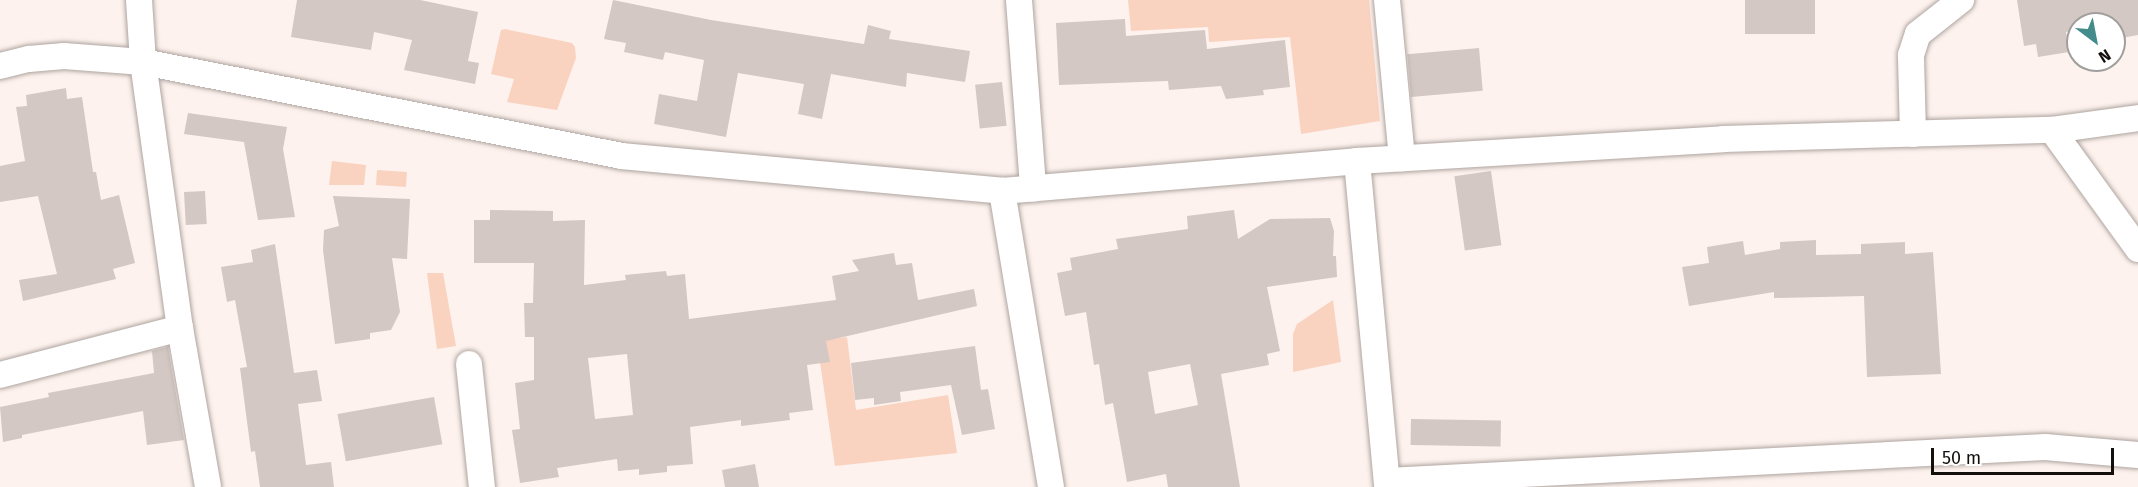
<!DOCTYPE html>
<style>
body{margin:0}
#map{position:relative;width:2138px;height:487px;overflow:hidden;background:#fdf2ed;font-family:"Fira Sans",sans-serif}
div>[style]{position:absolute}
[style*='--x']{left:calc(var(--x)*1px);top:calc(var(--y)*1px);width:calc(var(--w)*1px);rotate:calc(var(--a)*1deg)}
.green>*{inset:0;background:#fad2c0;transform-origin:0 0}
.building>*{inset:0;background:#d3c8c3;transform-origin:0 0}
.roads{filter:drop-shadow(0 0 2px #aea4a0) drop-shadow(0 0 2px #aea4a0)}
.street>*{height:26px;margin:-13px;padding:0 13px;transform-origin:13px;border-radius:13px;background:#fff}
span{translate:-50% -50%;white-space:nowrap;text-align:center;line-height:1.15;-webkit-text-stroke:4.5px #fff;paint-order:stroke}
.north{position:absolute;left:2066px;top:12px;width:60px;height:60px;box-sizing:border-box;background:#fff;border:2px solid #a09f9e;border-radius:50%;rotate:148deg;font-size:16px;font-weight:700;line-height:24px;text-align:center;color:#120f0d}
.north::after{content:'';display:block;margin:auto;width:21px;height:27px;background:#448c8c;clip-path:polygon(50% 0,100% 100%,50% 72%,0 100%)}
.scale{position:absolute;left:1931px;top:448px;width:183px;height:27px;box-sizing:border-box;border:3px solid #120f0d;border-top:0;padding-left:8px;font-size:18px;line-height:21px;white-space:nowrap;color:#120f0d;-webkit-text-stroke:4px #fff;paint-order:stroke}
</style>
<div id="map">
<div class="green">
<div style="clip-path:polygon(1128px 0,1369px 0,1380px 121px,1301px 134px,1290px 37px,1209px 42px,1208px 27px,1131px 31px)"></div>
<div style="clip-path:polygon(505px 29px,572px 43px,575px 47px,576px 58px,557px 110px,507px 102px,514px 79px,491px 74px,501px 30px)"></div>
<div style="clip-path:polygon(332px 161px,366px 165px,364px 185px,329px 185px)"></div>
<div style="left:377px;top:170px;width:30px;height:15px;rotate:4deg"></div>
<div style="clip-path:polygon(427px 273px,443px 273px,456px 346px,437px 349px)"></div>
<div style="clip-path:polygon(1333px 300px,1341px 362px,1293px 372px,1293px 334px,1297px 324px)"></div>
<div style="clip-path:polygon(847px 337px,856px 410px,948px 395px,957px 453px,835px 466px,817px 341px)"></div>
</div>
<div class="building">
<div style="clip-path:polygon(297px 0,420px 0,478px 12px,468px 61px,479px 63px,475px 84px,404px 70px,412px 40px,374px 32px,371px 50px,291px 37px)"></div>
<div style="clip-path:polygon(613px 0,711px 20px,864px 44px,868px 25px,891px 31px,889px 39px,970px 51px,965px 82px,907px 73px,906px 87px,831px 74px,822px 119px,798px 114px,804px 84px,738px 73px,726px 137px,654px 124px,659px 94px,697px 101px,704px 60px,665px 52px,663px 60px,624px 52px,626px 43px,604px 39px)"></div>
<div style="left:1745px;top:0;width:70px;height:34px"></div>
<div style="clip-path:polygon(2017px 0,2138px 0,2138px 35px,2116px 39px,2114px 24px,2078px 24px,2078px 30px,2066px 32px,2069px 52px,2038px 57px,2036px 44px,2024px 46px)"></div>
<div style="clip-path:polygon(1125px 19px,1126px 36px,1205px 30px,1207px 49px,1285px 40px,1290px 87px,1263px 90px,1264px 95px,1226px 99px,1221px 86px,1169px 90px,1168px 81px,1059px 85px,1056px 23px)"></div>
<div style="left:1479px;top:48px;width:43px;height:72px;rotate:85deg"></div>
<div style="left:1002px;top:82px;width:44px;height:27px;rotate:84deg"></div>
<div style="clip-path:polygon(66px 88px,67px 99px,82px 97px,93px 172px,96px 172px,101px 200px,119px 195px,135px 263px,113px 269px,116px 279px,23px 301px,19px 280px,57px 274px,38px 196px,0 202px,0 166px,25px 161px,16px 107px,27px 106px,26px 95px)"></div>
<div style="clip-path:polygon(188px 113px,287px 127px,283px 149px,295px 217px,258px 220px,244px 142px,184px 134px)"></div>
<div style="left:1491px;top:171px;width:75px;height:37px;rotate:82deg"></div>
<div style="left:205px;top:191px;width:33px;height:21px;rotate:87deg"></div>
<div style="clip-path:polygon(333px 196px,410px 199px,407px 259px,392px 258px,400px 312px,391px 330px,370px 333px,370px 339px,335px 344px,323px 250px,324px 230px,339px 226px)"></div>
<div style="clip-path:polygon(evenodd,490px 210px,553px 211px,553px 221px,585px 220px,584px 285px,626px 280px,625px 275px,666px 271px,667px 276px,685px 274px,689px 319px,836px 300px,832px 276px,859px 271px,852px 260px,894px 253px,896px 265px,912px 263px,918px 300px,974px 289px,977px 306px,826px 341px,830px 362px,807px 365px,813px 410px,789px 413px,790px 420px,741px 426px,741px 420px,690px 427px,693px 464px,667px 466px,667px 472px,639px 475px,639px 469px,618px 471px,617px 459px,557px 468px,559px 477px,520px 483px,512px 430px,520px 429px,515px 383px,534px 380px,534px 337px,525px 337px,524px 303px,533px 303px,534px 263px,474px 263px,474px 220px,490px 220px,490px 210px,627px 354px,633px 415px,595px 419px,588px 358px,627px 354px)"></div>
<div style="clip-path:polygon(evenodd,1234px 210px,1238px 239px,1270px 219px,1330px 218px,1334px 231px,1333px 256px,1336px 256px,1337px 277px,1267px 287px,1280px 351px,1267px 354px,1269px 365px,1221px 374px,1240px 487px,1168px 487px,1166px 474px,1127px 482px,1113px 403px,1105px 405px,1099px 364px,1094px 365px,1086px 312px,1065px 316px,1057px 273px,1072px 270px,1070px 258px,1118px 249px,1116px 239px,1188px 229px,1187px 216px,1234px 210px,1190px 364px,1198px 405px,1155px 414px,1148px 372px,1190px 364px)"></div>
<div style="clip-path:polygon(1816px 240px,1816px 255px,1861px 254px,1861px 244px,1905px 242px,1905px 254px,1933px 252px,1941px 374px,1867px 377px,1864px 296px,1774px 298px,1774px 292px,1689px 306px,1682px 267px,1709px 263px,1707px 247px,1743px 241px,1745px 255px,1780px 249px,1780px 242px)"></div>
<div style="clip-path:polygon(275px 244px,294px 373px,317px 370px,322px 401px,298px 404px,306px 465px,331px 462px,334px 487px,260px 487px,255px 451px,251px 452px,240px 368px,247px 367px,235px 300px,227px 302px,221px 267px,253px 262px,251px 250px)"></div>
<div style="clip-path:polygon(975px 346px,981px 390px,988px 389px,995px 429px,962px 435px,951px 385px,900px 392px,901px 401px,874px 405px,874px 398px,855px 400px,851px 363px)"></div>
<div style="clip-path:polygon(168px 347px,184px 440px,147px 445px,143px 411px,22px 435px,22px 438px,3px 442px,0 407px,49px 397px,48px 393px,154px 373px,152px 351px)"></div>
<div style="left:434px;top:397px;width:48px;height:98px;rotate:80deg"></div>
<div style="left:1411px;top:419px;width:90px;height:26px;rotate:1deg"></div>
<div style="clip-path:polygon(755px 464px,759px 487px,725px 487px,722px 470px)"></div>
</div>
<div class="roads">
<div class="street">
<div style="--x:139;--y:0;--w:62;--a:86.3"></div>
<div style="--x:143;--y:62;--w:269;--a:82.1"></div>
<div style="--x:180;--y:328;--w:161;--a:80"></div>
<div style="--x:1019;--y:0;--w:189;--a:85.7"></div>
<div style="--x:1387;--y:0;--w:159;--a:84.6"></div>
<div style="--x:0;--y:66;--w:30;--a:-14"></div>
<div style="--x:29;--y:59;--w:35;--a:-5"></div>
<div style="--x:64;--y:56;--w:79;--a:4.3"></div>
<div style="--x:143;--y:62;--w:487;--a:11.1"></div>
<div style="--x:621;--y:156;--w:383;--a:5.2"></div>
<div style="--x:1002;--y:191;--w:356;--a:-4.8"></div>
<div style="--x:1357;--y:161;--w:367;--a:-3.4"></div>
<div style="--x:1723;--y:139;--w:329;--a:-1.6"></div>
<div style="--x:2052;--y:130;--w:87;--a:-7.9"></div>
<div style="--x:2052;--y:130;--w:147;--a:54.1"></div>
<div style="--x:1913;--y:134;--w:79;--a:-91.5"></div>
<div style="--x:1911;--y:55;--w:22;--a:-72"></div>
<div style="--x:1918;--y:34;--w:55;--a:-38.3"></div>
<div style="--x:1357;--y:161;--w:327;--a:84.7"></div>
<div style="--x:1002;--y:191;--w:300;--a:80.6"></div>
<div style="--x:469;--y:364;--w:124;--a:84"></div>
<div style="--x:0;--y:375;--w:186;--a:-14.6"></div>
<div style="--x:1387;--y:481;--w:659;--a:-2.96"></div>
<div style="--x:2045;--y:447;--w:93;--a:4.9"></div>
</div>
</div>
<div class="north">N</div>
<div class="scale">50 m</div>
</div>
